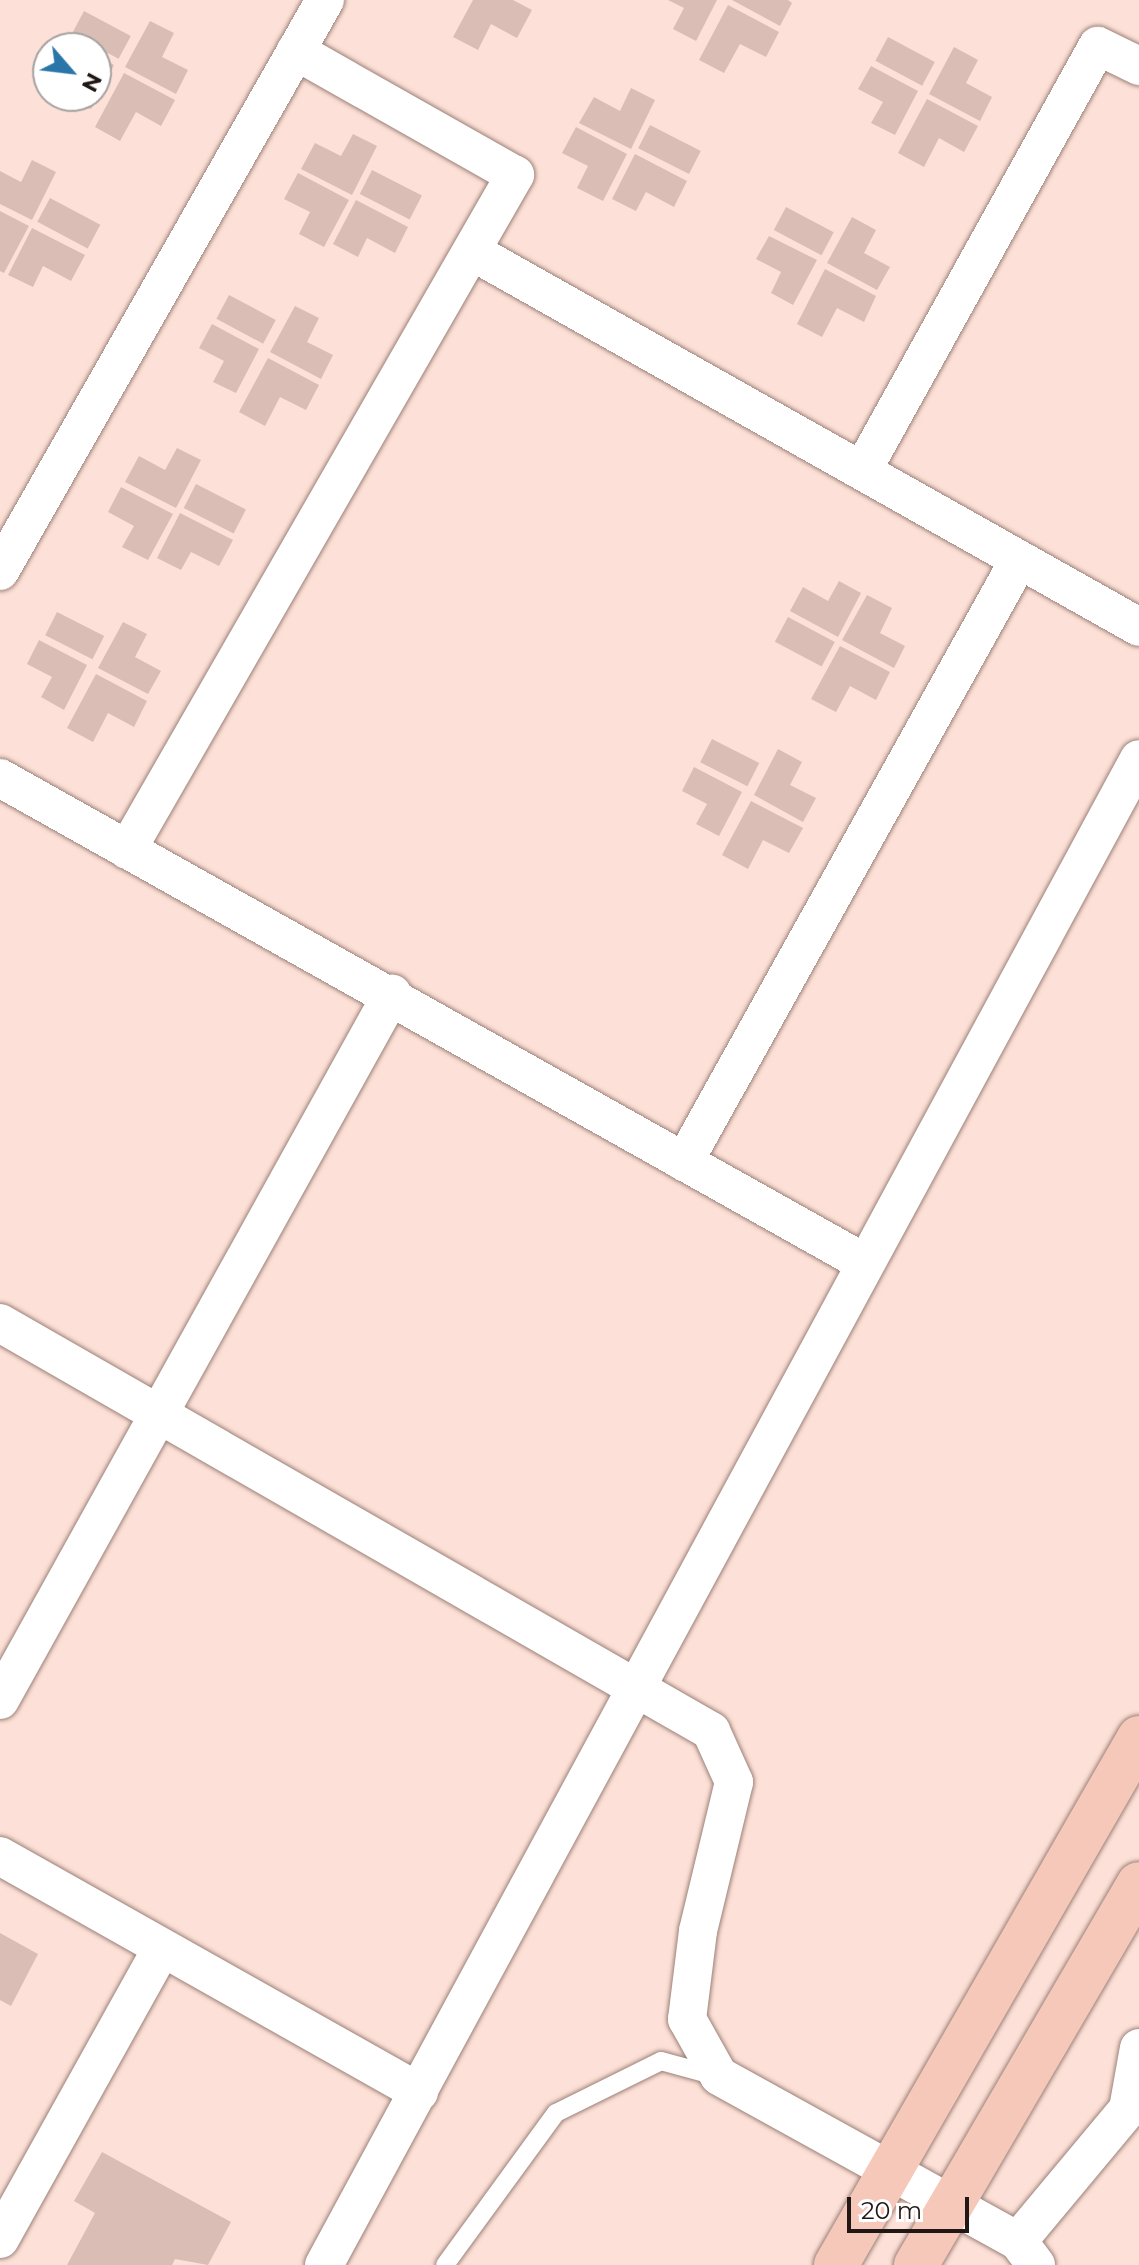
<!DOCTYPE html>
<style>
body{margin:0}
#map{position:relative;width:1139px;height:2265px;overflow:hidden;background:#fde0d7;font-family:Montserrat,sans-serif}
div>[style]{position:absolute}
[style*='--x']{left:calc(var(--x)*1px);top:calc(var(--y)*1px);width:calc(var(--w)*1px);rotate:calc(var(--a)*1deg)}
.building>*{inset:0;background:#dabeb5;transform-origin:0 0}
.roads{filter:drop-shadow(0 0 2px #9b8178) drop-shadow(0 0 2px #9b8178)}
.lane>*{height:18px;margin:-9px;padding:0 9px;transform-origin:9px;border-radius:9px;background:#fff}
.street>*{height:38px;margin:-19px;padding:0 19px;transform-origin:19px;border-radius:19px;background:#fff}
.primary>*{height:44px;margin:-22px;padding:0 22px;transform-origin:22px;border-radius:22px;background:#f5c8b9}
span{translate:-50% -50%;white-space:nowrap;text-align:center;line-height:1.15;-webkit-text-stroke:8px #fff;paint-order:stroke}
.north{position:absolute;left:32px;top:32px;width:80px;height:80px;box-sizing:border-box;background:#fff;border:2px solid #a6a2a1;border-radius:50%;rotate:118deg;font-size:22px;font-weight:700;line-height:32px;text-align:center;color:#211714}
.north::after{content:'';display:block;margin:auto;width:28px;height:36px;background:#2b76a9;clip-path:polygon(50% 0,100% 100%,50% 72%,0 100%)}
.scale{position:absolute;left:847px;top:2197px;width:122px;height:36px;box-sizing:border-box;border:4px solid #211714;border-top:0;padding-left:10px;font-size:24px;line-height:28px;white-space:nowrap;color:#211714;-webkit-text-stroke:6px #fff;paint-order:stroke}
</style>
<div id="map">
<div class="building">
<div style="clip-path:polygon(473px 0,513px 0,532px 10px,517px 38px,491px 24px,478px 50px,453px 37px)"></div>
<div style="clip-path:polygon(668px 0,717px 0,696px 41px,673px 29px,684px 8px)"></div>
<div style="clip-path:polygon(732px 0,788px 0,792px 3px,780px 26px)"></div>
<div style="clip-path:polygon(728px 5px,779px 32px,766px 57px,740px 44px,724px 73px,699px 60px)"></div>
<div style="left:84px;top:11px;width:53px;height:26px;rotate:28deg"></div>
<div style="clip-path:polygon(150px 21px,174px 33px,162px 57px,188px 70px,176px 94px,125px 67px)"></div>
<div style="left:888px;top:37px;width:53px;height:27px;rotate:28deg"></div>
<div style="clip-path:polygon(67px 39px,83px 48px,62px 48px)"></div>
<div style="clip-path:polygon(954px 47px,978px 60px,966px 83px,992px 97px,980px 121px,929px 94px)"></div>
<div style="clip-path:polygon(96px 55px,114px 65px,91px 109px,66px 96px,96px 96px)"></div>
<div style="clip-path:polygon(871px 66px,918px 91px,895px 135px,871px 123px,883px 102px,858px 89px)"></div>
<div style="clip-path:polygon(124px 73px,175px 100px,161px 126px,136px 112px,120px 141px,95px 127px)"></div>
<div style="clip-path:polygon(631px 88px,655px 100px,631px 149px,579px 123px,594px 97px,620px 111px)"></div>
<div style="clip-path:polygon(927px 99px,978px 126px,964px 152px,939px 138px,924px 167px,898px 153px)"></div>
<div style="left:650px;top:125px;width:57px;height:26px;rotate:27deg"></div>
<div style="clip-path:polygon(576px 127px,627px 154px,603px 201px,577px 188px,588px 166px,562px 153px)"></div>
<div style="clip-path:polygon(353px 134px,377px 146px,352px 195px,301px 169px,315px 143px,341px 156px)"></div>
<div style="clip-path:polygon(635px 154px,687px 181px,674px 207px,646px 192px,636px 211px,612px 199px)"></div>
<div style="clip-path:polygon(32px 160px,56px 172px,32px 220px,0 204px,0 171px,21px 182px)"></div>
<div style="left:372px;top:170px;width:56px;height:27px;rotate:27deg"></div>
<div style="clip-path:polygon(298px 173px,349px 200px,324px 247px,299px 234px,310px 212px,284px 199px)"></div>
<div style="left:50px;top:198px;width:57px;height:27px;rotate:28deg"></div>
<div style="clip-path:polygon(356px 200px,408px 227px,395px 253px,367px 238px,358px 257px,333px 244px)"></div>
<div style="left:786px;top:207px;width:54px;height:26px;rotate:28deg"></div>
<div style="clip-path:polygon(0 211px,29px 226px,4px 273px,0 271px)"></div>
<div style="clip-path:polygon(852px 217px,876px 230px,864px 253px,890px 267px,877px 290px,827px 263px)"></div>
<div style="clip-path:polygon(32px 228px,85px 255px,71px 281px,43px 266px,33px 287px,8px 275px)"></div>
<div style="clip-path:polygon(769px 236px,817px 260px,793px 305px,771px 293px,781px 272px,756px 259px)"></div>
<div style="clip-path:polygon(825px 269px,876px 296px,864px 322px,837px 308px,822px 337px,797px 324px)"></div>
<div style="left:229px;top:295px;width:53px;height:27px;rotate:28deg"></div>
<div style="clip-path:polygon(295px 306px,319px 318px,307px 342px,333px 355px,321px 379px,270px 352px)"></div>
<div style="clip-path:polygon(212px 324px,259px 349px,236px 393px,213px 382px,224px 361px,199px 348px)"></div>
<div style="clip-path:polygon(268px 358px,319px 385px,306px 410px,280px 397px,265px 426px,239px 412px)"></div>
<div style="clip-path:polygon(177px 448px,201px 460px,176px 508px,125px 482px,139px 456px,165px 470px)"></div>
<div style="left:196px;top:484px;width:56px;height:27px;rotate:27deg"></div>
<div style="clip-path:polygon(121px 487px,173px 514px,148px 560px,122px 547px,134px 526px,108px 512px)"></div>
<div style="clip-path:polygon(180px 513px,233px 540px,219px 566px,191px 552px,181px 570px,157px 558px)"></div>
<div style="clip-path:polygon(839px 581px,861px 593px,838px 637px,790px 611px,803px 587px,828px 601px)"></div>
<div style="clip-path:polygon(867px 595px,892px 608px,880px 633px,905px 646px,894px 668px,842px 640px)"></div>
<div style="left:57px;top:612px;width:53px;height:26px;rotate:27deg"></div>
<div style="left:788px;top:617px;width:53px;height:28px;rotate:28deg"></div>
<div style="clip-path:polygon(123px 622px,147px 634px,135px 657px,161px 671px,148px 694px,98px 668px)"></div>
<div style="clip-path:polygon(39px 640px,87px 665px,64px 710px,41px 697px,52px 677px,27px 664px)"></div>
<div style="clip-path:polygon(840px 646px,890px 672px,876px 700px,850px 686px,836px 712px,811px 699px)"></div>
<div style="clip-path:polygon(96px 674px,147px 701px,134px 727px,108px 713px,93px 742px,67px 728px)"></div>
<div style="left:712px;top:739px;width:53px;height:26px;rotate:27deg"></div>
<div style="clip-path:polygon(778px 749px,802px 762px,790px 785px,816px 798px,803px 822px,754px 795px)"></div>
<div style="clip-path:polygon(694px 767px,742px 792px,719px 836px,696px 824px,707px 804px,682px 791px)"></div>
<div style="clip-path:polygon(751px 801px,803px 828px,789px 853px,763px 840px,748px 869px,722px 855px)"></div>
<div style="clip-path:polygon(0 1933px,38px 1954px,11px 2006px,0 2000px)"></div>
<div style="clip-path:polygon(102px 2152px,231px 2222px,208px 2265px,175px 2259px,172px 2265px,67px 2265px,95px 2213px,74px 2201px)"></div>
</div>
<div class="roads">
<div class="lane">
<div style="--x:445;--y:2265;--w:188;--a:-53.9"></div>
<div style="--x:556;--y:2113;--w:117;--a:-26.3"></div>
<div style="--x:661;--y:2061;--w:57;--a:15.3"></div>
</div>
<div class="street">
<div style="--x:473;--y:252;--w:764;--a:29.38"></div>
<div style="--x:862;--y:471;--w:486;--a:-61"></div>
<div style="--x:1098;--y:46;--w:46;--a:26"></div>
<div style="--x:0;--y:571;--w:657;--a:-60.35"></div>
<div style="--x:0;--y:778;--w:992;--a:29.28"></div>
<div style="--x:127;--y:850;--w:779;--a:-60.11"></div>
<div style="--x:515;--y:175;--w:252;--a:-150.5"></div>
<div style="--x:684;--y:1162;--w:689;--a:-60.91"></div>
<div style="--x:0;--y:1323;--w:820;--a:29.85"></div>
<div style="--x:711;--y:1731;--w:56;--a:65.7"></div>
<div style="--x:734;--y:1782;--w:153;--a:103.6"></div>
<div style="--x:698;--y:1931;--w:89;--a:97.1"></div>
<div style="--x:687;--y:2019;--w:65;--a:60.7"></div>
<div style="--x:719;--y:2076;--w:342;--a:28.9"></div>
<div style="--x:1018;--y:2241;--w:30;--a:53"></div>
<div style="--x:0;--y:1700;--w:808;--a:-60.96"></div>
<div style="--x:0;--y:1856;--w:481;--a:29.4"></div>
<div style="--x:0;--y:2239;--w:333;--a:-60.9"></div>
<div style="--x:1018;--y:2241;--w:172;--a:-50.2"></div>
<div style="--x:1128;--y:2109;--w:62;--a:-79.8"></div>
<div style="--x:324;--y:2265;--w:1712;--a:-61.58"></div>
</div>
<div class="primary">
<div style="--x:836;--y:2265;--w:608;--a:-60.1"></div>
<div style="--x:916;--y:2265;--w:441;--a:-59.7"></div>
</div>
</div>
<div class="north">N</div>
<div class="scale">20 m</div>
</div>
